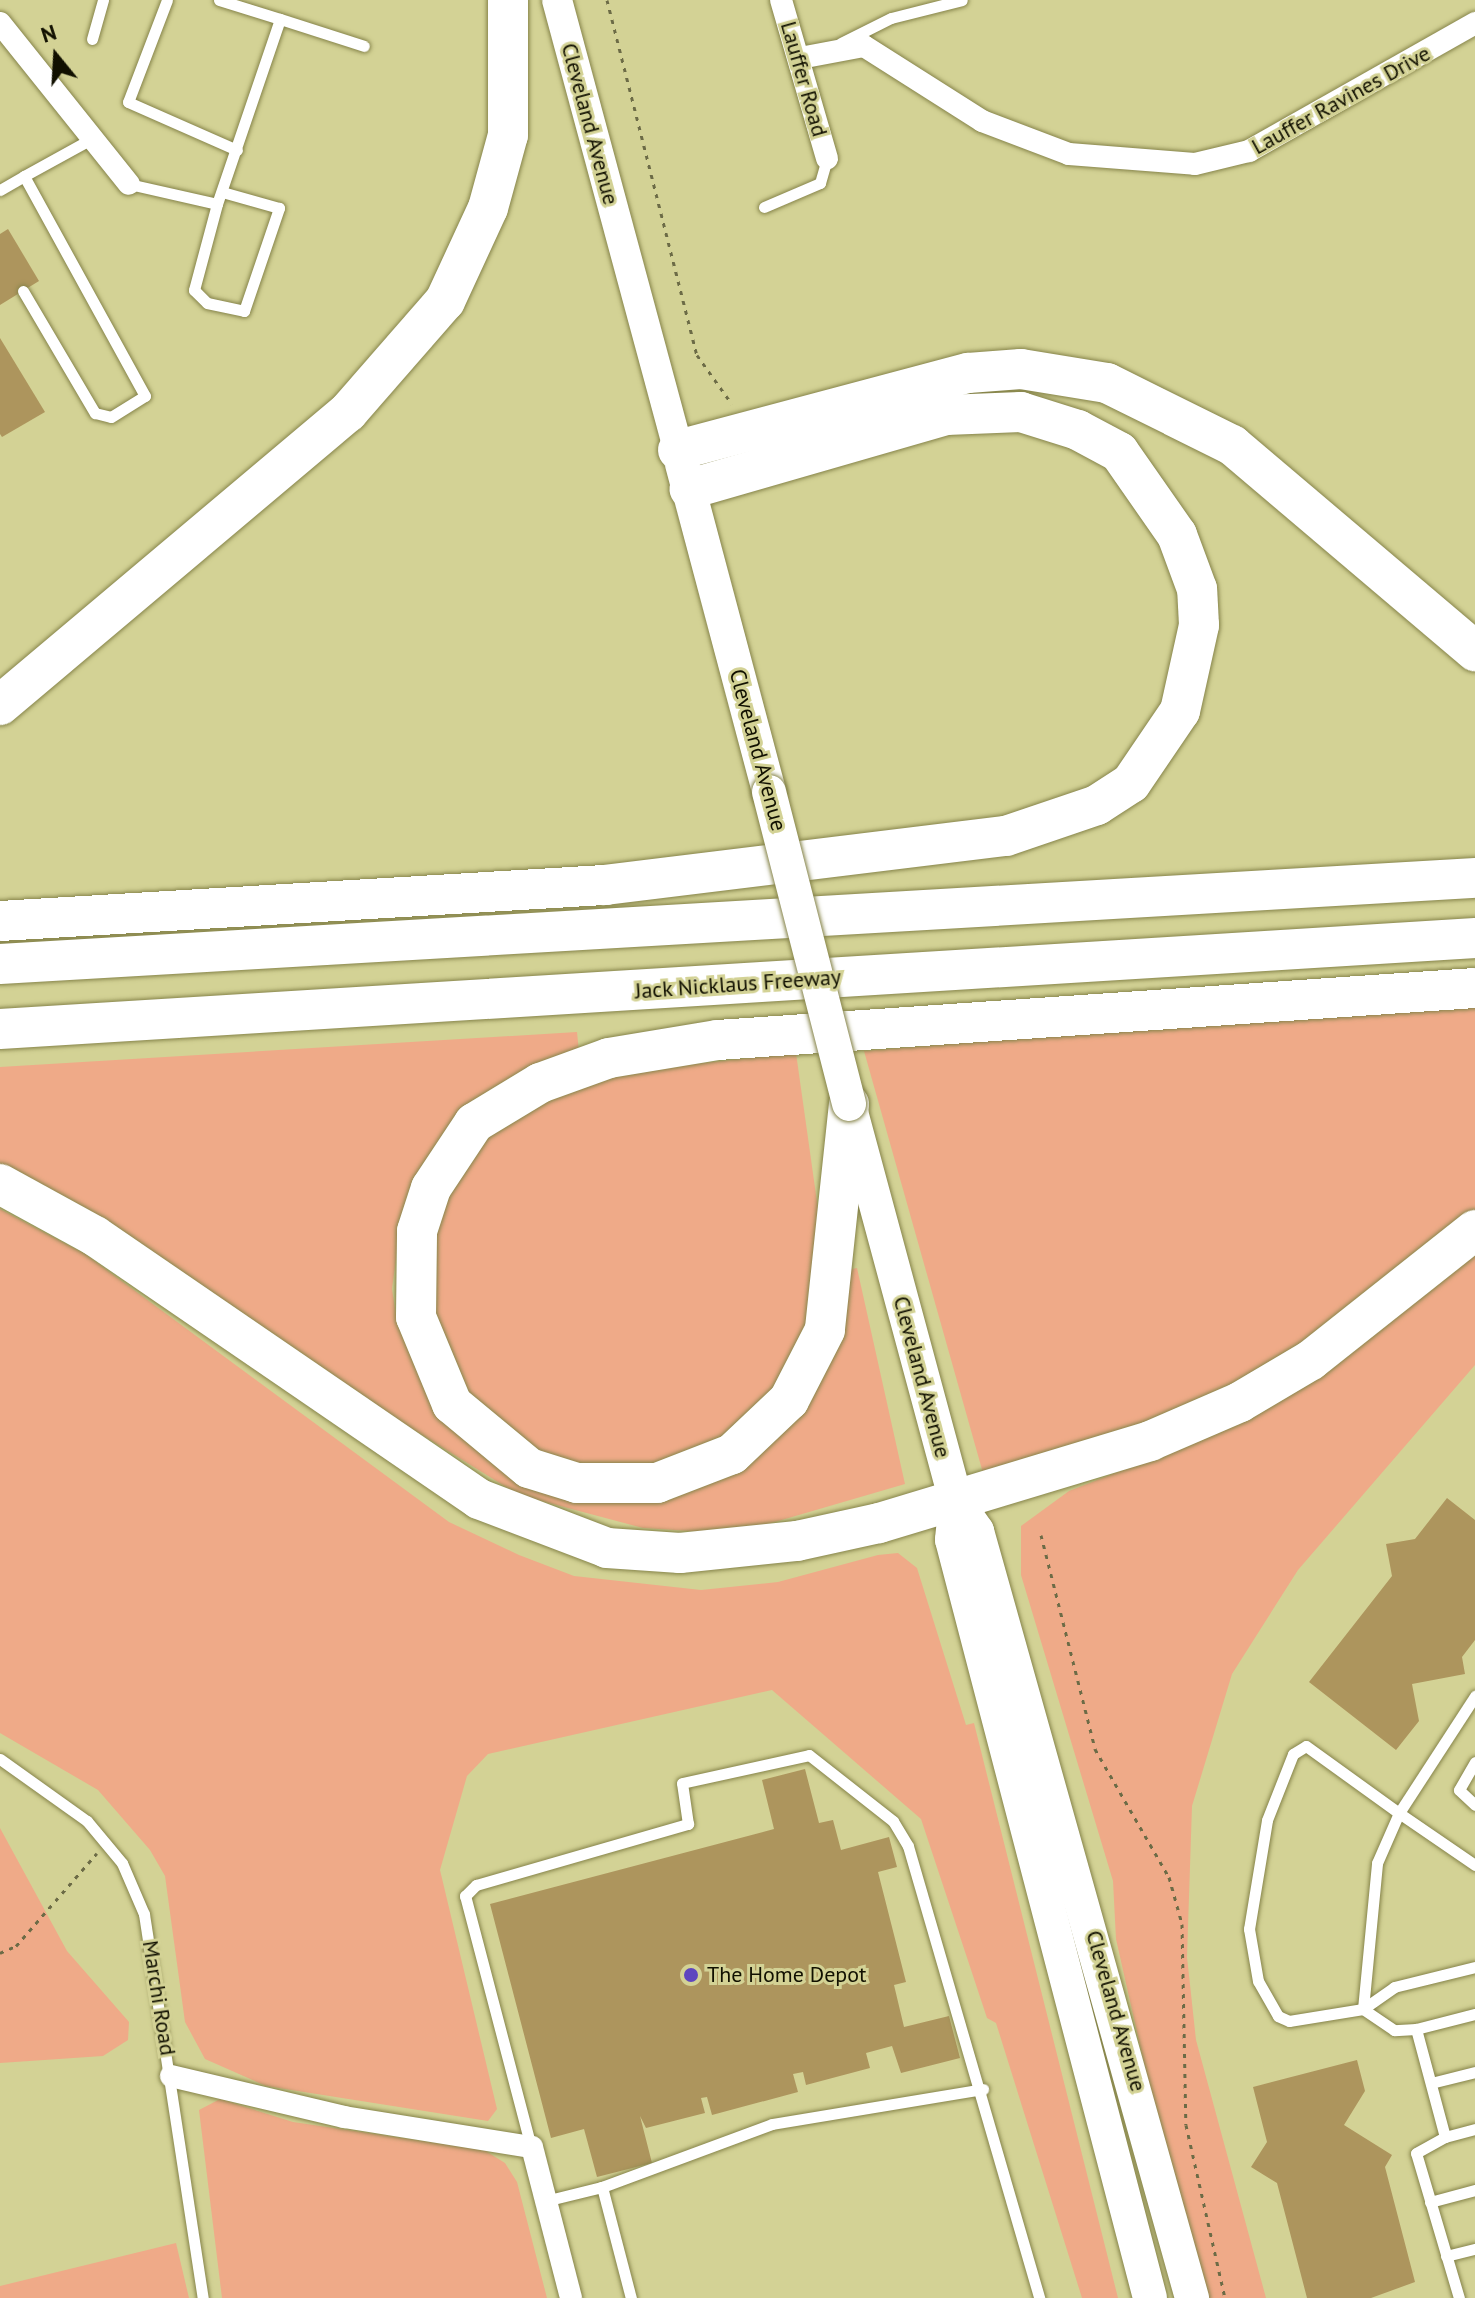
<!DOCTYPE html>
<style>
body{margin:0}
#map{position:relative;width:1475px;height:2298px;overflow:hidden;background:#d3d295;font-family:"PT Sans",sans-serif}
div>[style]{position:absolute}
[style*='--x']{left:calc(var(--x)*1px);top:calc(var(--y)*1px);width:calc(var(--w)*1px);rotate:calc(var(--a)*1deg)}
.green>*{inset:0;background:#efaa88}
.building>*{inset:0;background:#ad955d}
.path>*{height:3px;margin-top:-1.5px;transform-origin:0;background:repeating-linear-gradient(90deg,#6c6b46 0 4px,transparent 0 10px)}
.roads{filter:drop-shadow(0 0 2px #86844a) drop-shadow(0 0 2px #86844a)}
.lane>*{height:11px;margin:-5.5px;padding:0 5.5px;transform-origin:5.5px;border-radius:5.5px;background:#fff}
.street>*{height:22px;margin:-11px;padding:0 11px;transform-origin:11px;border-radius:11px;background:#fff}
.secondary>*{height:30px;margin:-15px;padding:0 15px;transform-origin:15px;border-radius:15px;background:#fff}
.primary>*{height:34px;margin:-17px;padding:0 17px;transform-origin:17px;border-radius:17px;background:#fff}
.highway>*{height:40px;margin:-20px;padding:0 20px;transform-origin:20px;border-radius:20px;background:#fff}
.bridges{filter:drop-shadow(0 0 2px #86844a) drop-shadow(0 0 2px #86844a)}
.primary-bridge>*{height:34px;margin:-17px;padding:0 17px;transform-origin:17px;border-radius:17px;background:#fff}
.dots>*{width:22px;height:22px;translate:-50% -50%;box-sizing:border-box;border:4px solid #d3d295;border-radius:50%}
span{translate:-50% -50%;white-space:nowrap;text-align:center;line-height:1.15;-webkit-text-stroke:6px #d3d295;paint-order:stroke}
.street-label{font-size:22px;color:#111000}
.poi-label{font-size:22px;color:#111000}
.left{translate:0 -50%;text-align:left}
.north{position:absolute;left:16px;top:16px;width:80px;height:80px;-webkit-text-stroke:6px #d3d295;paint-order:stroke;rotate:342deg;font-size:22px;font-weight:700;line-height:32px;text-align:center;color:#111000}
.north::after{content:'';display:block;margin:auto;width:28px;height:36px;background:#111000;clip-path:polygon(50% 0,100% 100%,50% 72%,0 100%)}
</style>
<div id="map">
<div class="green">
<div style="clip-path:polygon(1475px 1001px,1475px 1218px,1238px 1395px,983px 1473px,864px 1051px)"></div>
<div style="clip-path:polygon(577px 1032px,580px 1062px,525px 1082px,401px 1222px,392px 1289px,397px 1321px,428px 1398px,538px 1484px,749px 1451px,847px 1270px,857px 1268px,905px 1484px,761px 1526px,706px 1532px,643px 1528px,519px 1495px,0 1173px,0 1067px)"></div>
<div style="clip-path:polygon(796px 1053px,819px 1216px,815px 1318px,782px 1390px,685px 1468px,554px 1472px,448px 1392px,421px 1227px,492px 1123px,611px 1073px)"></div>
<div style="clip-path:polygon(0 1209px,85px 1254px,449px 1522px,519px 1555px,574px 1576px,701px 1590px,778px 1582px,878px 1555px,898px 1553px,917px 1568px,966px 1725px,974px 1723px,1118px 2298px,1082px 2298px,996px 2023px,987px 2018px,921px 1819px,772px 1690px,488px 1754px,467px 1776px,440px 1870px,497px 2109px,488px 2121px,266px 2086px,205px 2059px,185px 2022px,165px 1876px,150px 1850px,98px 1790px,0 1733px)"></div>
<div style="clip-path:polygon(1475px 1249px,1475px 1365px,1298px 1570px,1232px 1674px,1192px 1806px,1187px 1957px,1196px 2040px,1266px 2298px,1197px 2298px,1116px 1939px,1113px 1881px,1021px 1575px,1021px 1526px,1069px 1491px,1164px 1454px)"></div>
<div style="clip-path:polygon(0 1828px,67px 1951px,129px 2022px,128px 2040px,103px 2056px,0 2063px)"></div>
<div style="clip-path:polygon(220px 2099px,293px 2122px,484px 2150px,505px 2163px,517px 2182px,547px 2298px,222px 2298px,199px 2110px)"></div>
<div style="clip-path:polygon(176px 2243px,189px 2298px,0 2298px,0 2286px)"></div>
</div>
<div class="building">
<div style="clip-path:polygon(8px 229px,39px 281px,0 305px,0 234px)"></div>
<div style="clip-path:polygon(0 338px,45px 412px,2px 437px,0 434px)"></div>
<div style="clip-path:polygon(1447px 1498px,1475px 1520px,1475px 1640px,1462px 1657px,1465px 1674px,1412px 1684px,1419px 1721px,1396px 1750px,1309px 1682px,1392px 1576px,1386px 1544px,1415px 1539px)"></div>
<div style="clip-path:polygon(805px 1769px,819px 1823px,833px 1820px,841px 1850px,889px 1837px,897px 1867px,878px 1872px,906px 1982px,894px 1985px,904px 2027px,949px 2016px,960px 2058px,901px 2073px,892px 2046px,866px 2053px,870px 2068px,806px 2085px,803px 2072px,793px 2074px,798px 2092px,712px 2115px,707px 2097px,701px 2098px,705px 2113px,646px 2128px,640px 2116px,652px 2163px,597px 2177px,584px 2129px,551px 2138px,490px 1904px,774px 1829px,762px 1780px)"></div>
<div style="clip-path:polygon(1357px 2060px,1365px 2091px,1344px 2125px,1392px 2155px,1385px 2167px,1415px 2282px,1371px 2298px,1307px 2298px,1277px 2183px,1251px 2167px,1267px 2142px,1253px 2087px)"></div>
</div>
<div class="path">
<div style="--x:607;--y:0;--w:366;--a:75.8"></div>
<div style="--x:697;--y:355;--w:60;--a:54.5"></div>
<div style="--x:1041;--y:1535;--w:221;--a:75.8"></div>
<div style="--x:1095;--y:1749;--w:148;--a:60"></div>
<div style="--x:1169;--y:1877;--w:49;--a:74.5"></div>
<div style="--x:1182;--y:1924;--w:201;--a:88.9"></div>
<div style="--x:1186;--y:2125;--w:177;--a:77.3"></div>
<div style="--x:0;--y:1953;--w:17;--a:-24"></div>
<div style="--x:16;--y:1946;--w:123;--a:-48.9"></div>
</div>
<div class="roads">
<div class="lane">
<div style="--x:167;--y:0;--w:109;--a:110.9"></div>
<div style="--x:128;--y:102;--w:119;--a:23.8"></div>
<div style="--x:219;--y:0;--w:64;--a:17.3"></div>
<div style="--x:92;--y:39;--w:41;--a:-74.2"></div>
<div style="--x:841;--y:43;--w:56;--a:-26.6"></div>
<div style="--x:891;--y:18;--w:73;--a:-14.2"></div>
<div style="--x:129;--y:184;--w:90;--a:12.8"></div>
<div style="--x:217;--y:204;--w:195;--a:-71.2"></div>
<div style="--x:280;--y:19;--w:88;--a:17.8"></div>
<div style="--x:0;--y:190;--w:28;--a:-30"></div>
<div style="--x:217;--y:204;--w:89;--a:105"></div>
<div style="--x:194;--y:290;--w:18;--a:45"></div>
<div style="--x:207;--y:303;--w:38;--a:12"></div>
<div style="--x:244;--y:311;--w:109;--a:-71.2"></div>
<div style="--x:279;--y:208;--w:59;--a:-164.3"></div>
<div style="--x:764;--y:207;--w:61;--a:-23.2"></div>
<div style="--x:820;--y:183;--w:26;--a:-74"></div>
<div style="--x:23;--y:291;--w:142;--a:59.5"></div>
<div style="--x:95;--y:413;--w:16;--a:14"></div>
<div style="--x:111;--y:417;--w:40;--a:-32"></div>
<div style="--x:145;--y:396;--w:251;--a:-118.8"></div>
<div style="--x:24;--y:176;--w:79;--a:-28.8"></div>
<div style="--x:0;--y:1759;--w:107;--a:35.5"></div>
<div style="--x:87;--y:1821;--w:55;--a:50.2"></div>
<div style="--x:122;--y:1863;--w:56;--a:66.7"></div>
<div style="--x:144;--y:1914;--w:389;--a:81.3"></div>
<div style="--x:1475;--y:1762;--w:32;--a:120"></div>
<div style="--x:1459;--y:1790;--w:22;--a:43"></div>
<div style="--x:1363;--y:2009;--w:147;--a:-84.5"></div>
<div style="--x:1377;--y:1863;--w:55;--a:-66.3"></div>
<div style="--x:1399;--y:1813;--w:92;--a:34.4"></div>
<div style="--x:1363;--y:2009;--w:38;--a:-35"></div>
<div style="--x:1394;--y:1987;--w:83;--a:-13.9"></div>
<div style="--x:1416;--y:2029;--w:61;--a:-14.3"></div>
<div style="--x:1431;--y:2083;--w:45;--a:-14"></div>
<div style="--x:1445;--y:2137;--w:31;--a:-15"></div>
<div style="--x:531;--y:2147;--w:260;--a:-104.7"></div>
<div style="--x:465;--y:1896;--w:16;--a:-45"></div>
<div style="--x:476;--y:1885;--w:221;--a:-16.1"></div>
<div style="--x:688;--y:1824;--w:41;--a:-98.3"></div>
<div style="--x:682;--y:1783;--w:130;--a:-12.4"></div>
<div style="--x:809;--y:1755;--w:107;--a:38.2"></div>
<div style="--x:893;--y:1821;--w:29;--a:59"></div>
<div style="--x:908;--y:1846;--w:471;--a:73.8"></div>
<div style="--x:602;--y:2187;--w:181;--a:-20.3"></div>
<div style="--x:772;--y:2124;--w:214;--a:-9.4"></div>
<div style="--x:545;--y:2201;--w:59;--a:-13.8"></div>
<div style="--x:602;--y:2187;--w:115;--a:75.4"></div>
<div style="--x:1430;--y:2202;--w:47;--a:-14.9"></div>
<div style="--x:1446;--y:2256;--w:30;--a:-14"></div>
<div style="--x:1459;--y:2298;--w:151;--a:-106.5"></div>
<div style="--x:1416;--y:2153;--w:33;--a:-29"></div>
<div style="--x:1445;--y:2137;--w:112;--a:-105"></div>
<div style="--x:1416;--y:2029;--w:22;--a:177"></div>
<div style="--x:1394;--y:2030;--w:37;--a:-146"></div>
<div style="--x:1363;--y:2009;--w:75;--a:170.8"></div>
<div style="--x:1289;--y:2021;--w:12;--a:-156"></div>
<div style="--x:1278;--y:2016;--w:40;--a:-119.7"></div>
<div style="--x:1258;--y:1981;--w:53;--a:-99.8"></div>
<div style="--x:1249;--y:1929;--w:110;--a:-80.6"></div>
<div style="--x:1267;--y:1820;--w:71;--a:-68.5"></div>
<div style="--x:1293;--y:1754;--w:15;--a:-32"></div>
<div style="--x:1306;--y:1746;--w:115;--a:35.8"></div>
<div style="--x:1399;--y:1813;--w:140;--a:-57"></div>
</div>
<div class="street">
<div style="--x:781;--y:0;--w:165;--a:73.8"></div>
<div style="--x:0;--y:23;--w:206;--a:51.3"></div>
<div style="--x:800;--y:58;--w:65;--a:-10.6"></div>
<div style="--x:864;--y:46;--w:140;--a:32.4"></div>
<div style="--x:982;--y:121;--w:93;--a:20.8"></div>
<div style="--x:1069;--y:154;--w:126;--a:4.5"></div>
<div style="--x:1195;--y:164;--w:56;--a:-13.5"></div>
<div style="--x:1249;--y:151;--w:260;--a:-29.5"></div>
<div style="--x:171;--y:2076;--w:178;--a:13.3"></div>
<div style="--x:344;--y:2117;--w:190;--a:9.1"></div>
<div style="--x:532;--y:2147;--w:156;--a:75.5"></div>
</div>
<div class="secondary">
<div style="--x:557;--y:0;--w:466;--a:74.9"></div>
</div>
<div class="primary">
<div style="--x:682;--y:464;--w:339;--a:75.1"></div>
<div style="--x:851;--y:1112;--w:403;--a:74.9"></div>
<div style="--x:956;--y:1501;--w:39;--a:96"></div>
<div style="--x:952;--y:1540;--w:783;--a:75.36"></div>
<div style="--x:956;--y:1501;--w:37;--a:55"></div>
<div style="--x:977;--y:1531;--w:797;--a:74.34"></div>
</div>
<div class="highway">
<div style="--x:678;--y:450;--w:300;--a:-14.9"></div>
<div style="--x:968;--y:373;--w:53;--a:-4.3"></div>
<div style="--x:1021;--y:369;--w:87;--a:9.2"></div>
<div style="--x:1107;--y:383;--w:140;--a:26.4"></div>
<div style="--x:1232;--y:445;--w:319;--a:40.3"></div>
<div style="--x:0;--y:705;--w:455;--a:-40.1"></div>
<div style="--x:348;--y:412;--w:147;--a:-48.9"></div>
<div style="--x:445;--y:301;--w:102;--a:-65.2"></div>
<div style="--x:488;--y:208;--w:76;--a:-74.7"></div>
<div style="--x:508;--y:135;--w:135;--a:-90"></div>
<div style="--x:0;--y:921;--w:606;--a:-3.41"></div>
<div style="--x:605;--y:885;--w:404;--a:-7"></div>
<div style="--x:1006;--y:836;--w:96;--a:-18.8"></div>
<div style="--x:1097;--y:805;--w:40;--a:-32.9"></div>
<div style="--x:1131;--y:783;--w:87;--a:-55.8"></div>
<div style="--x:1180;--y:711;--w:88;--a:-77.5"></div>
<div style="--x:1199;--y:625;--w:36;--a:-93"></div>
<div style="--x:1197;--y:589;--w:58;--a:-110.3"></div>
<div style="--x:1177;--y:535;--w:101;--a:-124.9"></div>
<div style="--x:1119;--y:452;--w:47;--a:-151.8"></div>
<div style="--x:1078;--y:430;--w:60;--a:-162.5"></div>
<div style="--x:1021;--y:412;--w:75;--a:177.7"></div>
<div style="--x:946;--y:415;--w:267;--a:163.9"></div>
<div style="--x:0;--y:964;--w:1478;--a:-3.34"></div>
<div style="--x:0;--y:1029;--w:1478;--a:-3.53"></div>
<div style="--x:849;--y:1104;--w:227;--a:96.1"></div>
<div style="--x:825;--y:1330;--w:79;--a:117.2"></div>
<div style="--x:789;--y:1400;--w:79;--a:136.5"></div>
<div style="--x:732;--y:1454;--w:80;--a:158.9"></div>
<div style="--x:657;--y:1483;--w:80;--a:180"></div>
<div style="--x:577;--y:1483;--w:50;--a:-162.6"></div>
<div style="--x:529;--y:1468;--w:100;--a:-140.3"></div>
<div style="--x:452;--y:1404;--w:94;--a:-112.5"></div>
<div style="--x:416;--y:1317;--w:86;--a:-89.3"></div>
<div style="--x:417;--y:1231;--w:45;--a:-72"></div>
<div style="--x:431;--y:1188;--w:78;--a:-56.5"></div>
<div style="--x:474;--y:1123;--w:77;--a:-31.2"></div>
<div style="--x:540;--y:1083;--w:73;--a:-19.9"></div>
<div style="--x:609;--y:1058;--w:110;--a:-9.4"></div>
<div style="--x:718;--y:1040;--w:759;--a:-3.93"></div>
<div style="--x:0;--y:1184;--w:108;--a:28.7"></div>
<div style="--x:95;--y:1236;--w:465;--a:34.4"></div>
<div style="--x:479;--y:1499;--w:137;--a:20.9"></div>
<div style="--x:607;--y:1548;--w:73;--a:3.9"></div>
<div style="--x:680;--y:1553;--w:118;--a:-5.9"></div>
<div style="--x:797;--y:1541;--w:84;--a:-12.4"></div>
<div style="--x:879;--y:1523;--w:283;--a:-16.8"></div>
<div style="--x:1150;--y:1441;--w:98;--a:-23.4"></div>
<div style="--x:1240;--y:1402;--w:82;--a:-30.6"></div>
<div style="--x:1311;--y:1360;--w:209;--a:-38.4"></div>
</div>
</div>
<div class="bridges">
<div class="primary-bridge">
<div style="--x:769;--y:792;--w:322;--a:75.6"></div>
</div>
</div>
<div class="dots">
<div style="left:691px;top:1975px;background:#5e46bf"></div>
</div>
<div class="street-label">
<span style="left:804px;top:79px;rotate:74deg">Lauffer Road</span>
<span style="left:1341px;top:100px;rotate:-29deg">Lauffer Ravines Drive</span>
<span style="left:590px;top:124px;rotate:75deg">Cleveland Avenue</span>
<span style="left:758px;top:750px;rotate:75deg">Cleveland Avenue</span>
<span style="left:738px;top:984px;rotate:-4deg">Jack Nicklaus Freeway</span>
<span style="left:922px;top:1377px;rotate:75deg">Cleveland Avenue</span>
<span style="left:159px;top:1998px;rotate:81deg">Marchi Road</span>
<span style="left:1116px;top:2011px;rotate:74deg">Cleveland Avenue</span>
</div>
<div class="poi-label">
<span class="left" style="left:707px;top:1975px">The Home Depot</span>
</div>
<div class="north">N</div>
</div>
